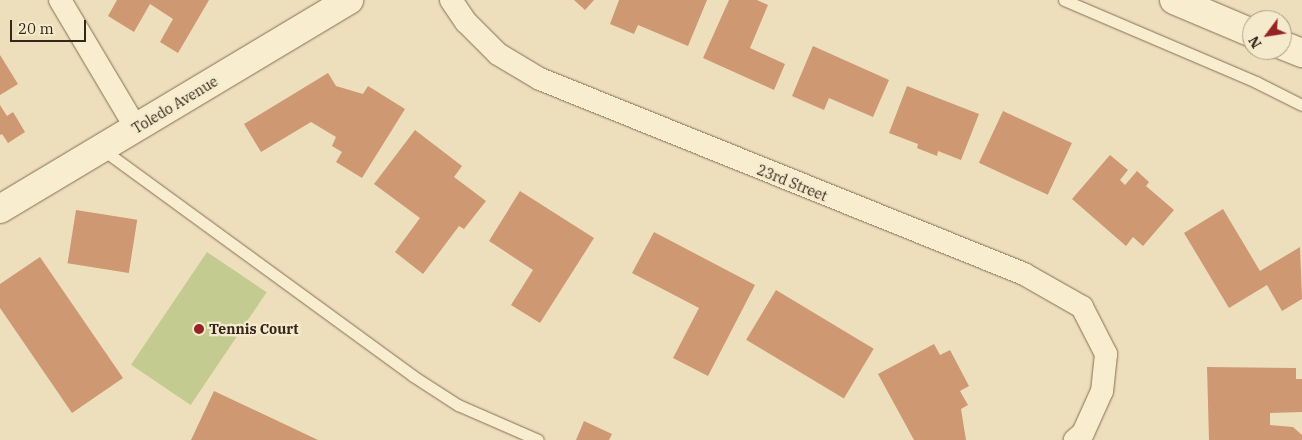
<!DOCTYPE html>
<style>
body{margin:0}
#map{position:relative;width:1302px;height:440px;overflow:hidden;background:#eedfbc;font-family:"IBM Plex Serif",serif}
div>[style]{position:absolute}
[style*='--x']{left:calc(var(--x)*1px);top:calc(var(--y)*1px);width:calc(var(--w)*1px);rotate:calc(var(--a)*1deg)}
.green>*{inset:0;background:#c4cb91;transform-origin:0 0}
.building>*{inset:0;background:#cd9872;transform-origin:0 0}
.roads{filter:drop-shadow(0 0 1px #856f56) drop-shadow(0 0 1px #856f56)}
.lane>*{height:11px;margin:-5.5px;padding:0 5.5px;transform-origin:5.5px;border-radius:5.5px;background:#f9edcf}
.street>*{height:22px;margin:-11px;padding:0 11px;transform-origin:11px;border-radius:11px;background:#f9edcf}
.secondary>*{height:28px;margin:-14px;padding:0 14px;transform-origin:14px;border-radius:14px;background:#f9edcf}
.dots>*{width:14px;height:14px;translate:-50% -50%;box-sizing:border-box;border:2px solid #f5eacc;border-radius:50%}
span{translate:-50% -50%;white-space:nowrap;text-align:center;line-height:1.15;-webkit-text-stroke:4.5px #f5eacc;paint-order:stroke}
.street-label{font-size:14px;color:#34271b}
.poi-label{font-size:14px;color:#34271b;font-weight:700}
.left{translate:0 -50%;text-align:left}
.north{position:absolute;left:1242px;top:10px;width:50px;height:50px;box-sizing:border-box;background:#f5eacc;border:1px solid #a89c85;border-radius:50%;rotate:239deg;font-size:14px;font-weight:700;line-height:20px;text-align:center;color:#34271b}
.north::after{content:'';display:block;margin:auto;width:18px;height:22px;background:#952525;clip-path:polygon(50% 0,100% 100%,50% 72%,0 100%)}
.scale{position:absolute;left:10px;top:20px;width:76px;height:22px;box-sizing:border-box;border:2px solid #34271b;border-top:0;padding-left:6px;font-size:15px;line-height:18px;white-space:nowrap;color:#34271b;-webkit-text-stroke:4px #f5eacc;paint-order:stroke}
</style>
<div id="map">
<div class="green">
<div style="left:207px;top:252px;width:72px;height:136px;rotate:34deg"></div>
</div>
<div class="building">
<div style="clip-path:polygon(117px 0,209px 0,178px 53px,160px 42px,173px 19px,150px 4px,134px 32px,108px 16px)"></div>
<div style="clip-path:polygon(574px 0,594px 0,585px 10px)"></div>
<div style="clip-path:polygon(619px 0,707px 0,688px 46px,638px 25px,634px 34px,610px 24px)"></div>
<div style="clip-path:polygon(729px 0,757px 0,768px 5px,750px 48px,785px 64px,774px 90px,703px 58px)"></div>
<div style="clip-path:polygon(813px 46px,889px 80px,873px 117px,829px 98px,824px 110px,792px 96px)"></div>
<div style="clip-path:polygon(0 55px,18px 84px,0 95px)"></div>
<div style="clip-path:polygon(328px 73px,336px 86px,363px 94px,368px 86px,405px 109px,362px 178px,336px 162px,342px 152px,332px 146px,336px 137px,311px 122px,261px 152px,244px 124px)"></div>
<div style="clip-path:polygon(907px 86px,979px 114px,961px 160px,938px 151px,937px 156px,917px 148px,918px 144px,889px 133px)"></div>
<div style="clip-path:polygon(0 105px,7px 116px,13px 112px,25px 132px,8px 143px,2px 134px,0 135px)"></div>
<div style="left:1003px;top:111px;width:76px;height:57px;rotate:25deg"></div>
<div style="clip-path:polygon(415px 130px,462px 166px,454px 177px,486px 201px,464px 229px,459px 226px,423px 274px,395px 252px,420px 218px,374px 184px)"></div>
<div style="clip-path:polygon(1110px 155px,1128px 170px,1120px 180px,1125px 185px,1137px 171px,1149px 182px,1146px 186px,1174px 210px,1143px 246px,1133px 237px,1126px 246px,1072px 199px)"></div>
<div style="clip-path:polygon(520px 191px,594px 238px,540px 323px,511px 305px,533px 270px,489px 241px)"></div>
<div style="clip-path:polygon(1223px 209px,1260px 271px,1300px 247px,1302px 299px,1282px 311px,1267px 285px,1229px 308px,1184px 233px)"></div>
<div style="left:76px;top:210px;width:62px;height:54px;rotate:9deg"></div>
<div style="clip-path:polygon(654px 232px,755px 285px,708px 376px,673px 358px,699px 308px,632px 273px)"></div>
<div style="clip-path:polygon(40px 257px,123px 378px,72px 413px,0 308px,0 284px)"></div>
<div style="left:776px;top:290px;width:114px;height:58px;rotate:31deg"></div>
<div style="clip-path:polygon(934px 344px,940px 355px,950px 350px,969px 386px,960px 391px,968px 405px,961px 409px,966px 440px,914px 440px,878px 374px)"></div>
<div style="clip-path:polygon(1207px 367px,1296px 368px,1296px 379px,1302px 379px,1302px 412px,1270px 413px,1270px 425px,1293px 427px,1302px 435px,1302px 440px,1209px 440px)"></div>
<div style="clip-path:polygon(214px 391px,318px 440px,191px 440px)"></div>
<div style="clip-path:polygon(584px 421px,612px 434px,609px 440px,576px 440px)"></div>
</div>
<div class="roads">
<div class="lane">
<div style="--x:1064;--y:0;--w:209;--a:23.1"></div>
<div style="--x:1256;--y:82;--w:51;--a:26.6"></div>
<div style="--x:102;--y:149;--w:385;--a:36.1"></div>
<div style="--x:413;--y:376;--w:54;--a:32.8"></div>
<div style="--x:458;--y:405;--w:87;--a:23.6"></div>
</div>
<div class="street">
<div style="--x:60;--y:0;--w:149;--a:59.3"></div>
<div style="--x:451;--y:0;--w:27;--a:56"></div>
<div style="--x:466;--y:22;--w:45;--a:45"></div>
<div style="--x:498;--y:54;--w:49;--a:30.8"></div>
<div style="--x:540;--y:79;--w:522;--a:21.94"></div>
<div style="--x:1024;--y:274;--w:67;--a:29.6"></div>
<div style="--x:1082;--y:307;--w:53;--a:62.9"></div>
<div style="--x:1106;--y:354;--w:37;--a:96"></div>
<div style="--x:1102;--y:391;--w:46;--a:114.3"></div>
<div style="--x:1083;--y:433;--w:11;--a:139"></div>
</div>
<div class="secondary">
<div style="--x:1174;--y:0;--w:85;--a:22.9"></div>
<div style="--x:1282;--y:45;--w:22;--a:22"></div>
<div style="--x:0;--y:209;--w:407;--a:-30.9"></div>
</div>
</div>
<div class="dots">
<div style="left:199px;top:329px;background:#952525"></div>
</div>
<div class="street-label">
<span style="left:175px;top:105px;rotate:-31deg">Toledo Avenue</span>
<span style="left:792px;top:183px;rotate:22deg">23rd Street</span>
</div>
<div class="poi-label">
<span class="left" style="left:209px;top:329px">Tennis Court</span>
</div>
<div class="north">N</div>
<div class="scale">20 m</div>
</div>
